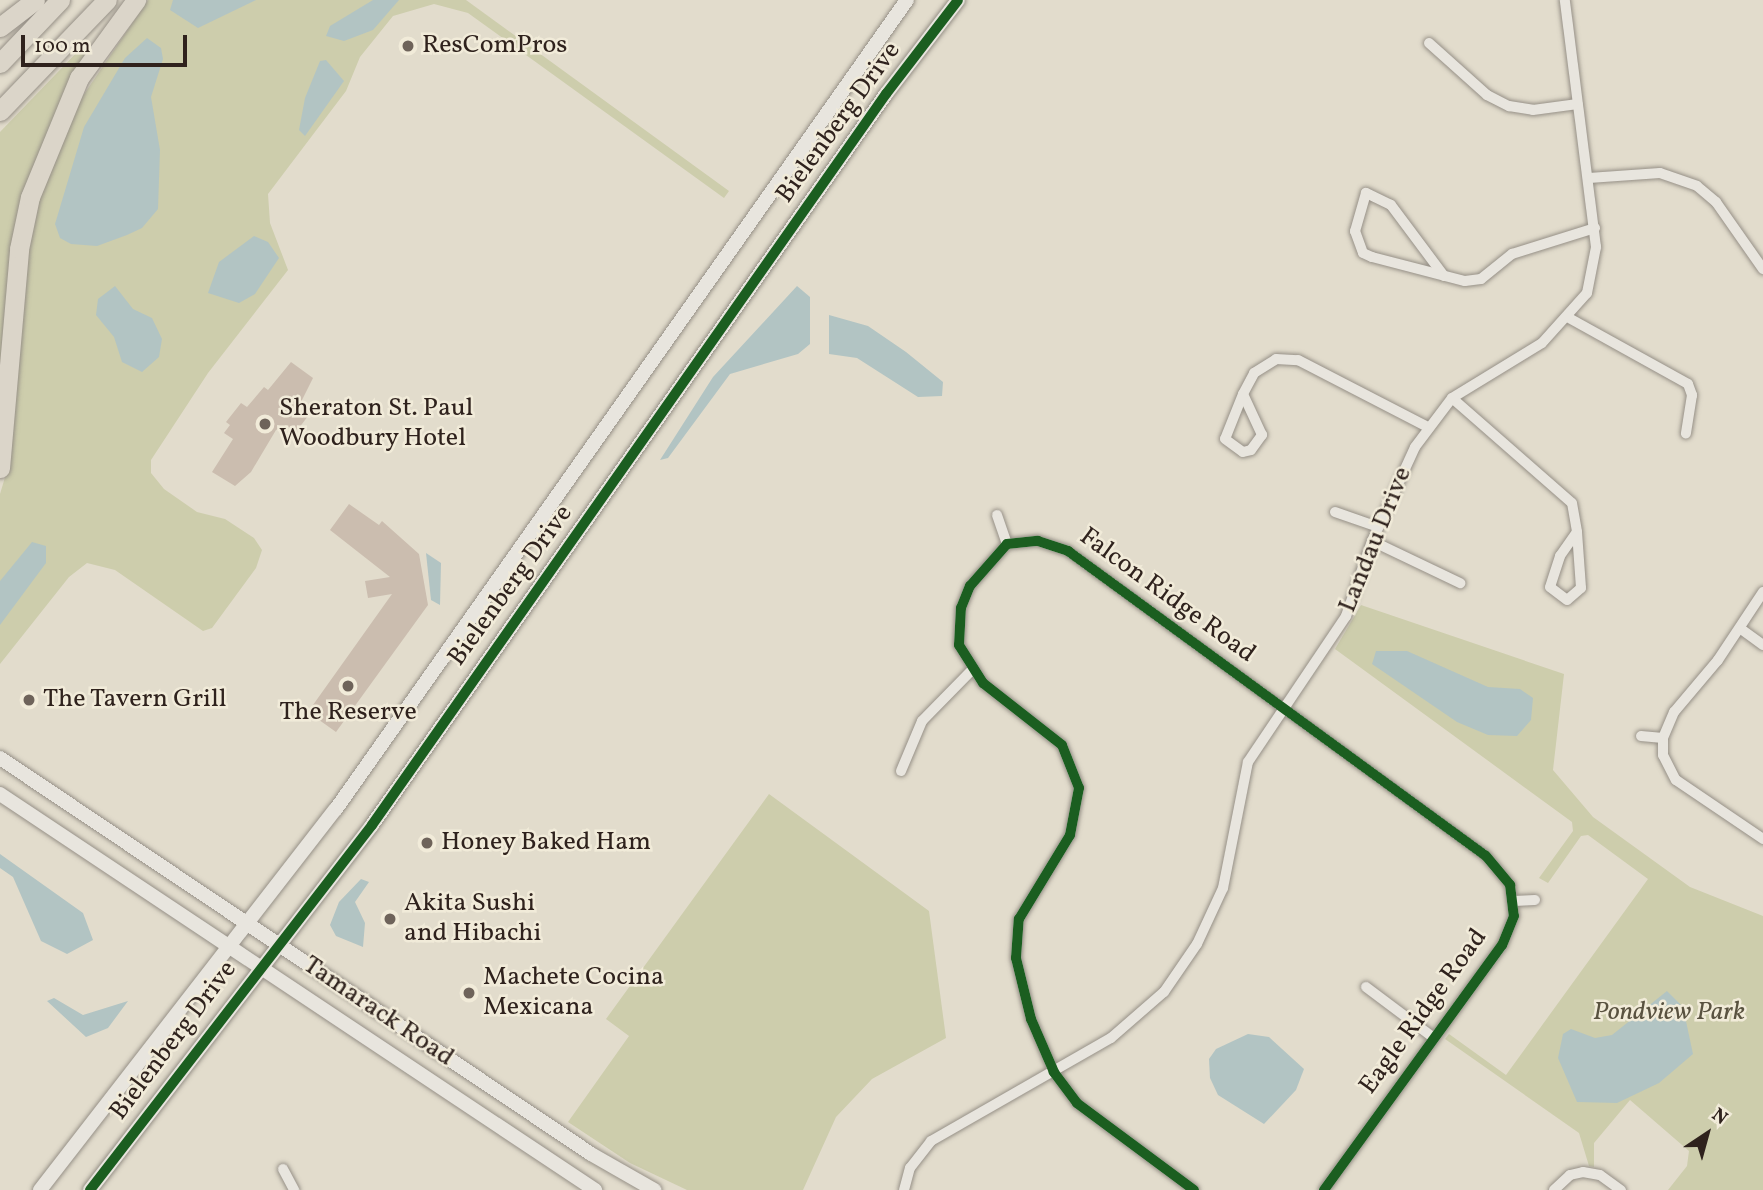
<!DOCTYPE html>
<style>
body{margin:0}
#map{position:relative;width:1763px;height:1190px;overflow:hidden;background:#e2dccc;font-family:Vollkorn,serif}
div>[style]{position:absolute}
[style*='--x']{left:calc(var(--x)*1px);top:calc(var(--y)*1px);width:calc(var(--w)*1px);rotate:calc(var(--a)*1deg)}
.green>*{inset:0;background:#cdcdac}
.water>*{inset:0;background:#b2c4c3}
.building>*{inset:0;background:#cbbdaf}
.roads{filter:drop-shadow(0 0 2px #969087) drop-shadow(0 0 2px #969087)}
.minor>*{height:10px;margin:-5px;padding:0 5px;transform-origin:5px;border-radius:5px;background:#e8e5de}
.tertiary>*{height:14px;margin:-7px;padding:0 7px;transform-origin:7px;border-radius:7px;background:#e8e5de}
.motorway>*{height:19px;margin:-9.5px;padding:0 9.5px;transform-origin:9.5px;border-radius:9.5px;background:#dbd5c9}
.cycleway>*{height:10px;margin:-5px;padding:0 5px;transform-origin:5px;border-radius:5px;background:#1b5e20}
.dots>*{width:19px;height:19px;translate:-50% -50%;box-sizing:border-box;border:4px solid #f1ebd9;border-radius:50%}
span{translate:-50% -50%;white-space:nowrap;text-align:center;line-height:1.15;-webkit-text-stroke:5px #f1ebd9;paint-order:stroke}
.poi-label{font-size:26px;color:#2f221d}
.left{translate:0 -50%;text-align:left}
.street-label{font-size:26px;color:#2f221d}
.park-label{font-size:26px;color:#595240;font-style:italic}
.north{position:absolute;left:1672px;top:1099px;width:70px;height:70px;-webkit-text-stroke:5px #f1ebd9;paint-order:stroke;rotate:36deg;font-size:19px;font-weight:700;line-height:28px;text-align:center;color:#2f221d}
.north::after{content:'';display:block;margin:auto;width:24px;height:32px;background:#2f221d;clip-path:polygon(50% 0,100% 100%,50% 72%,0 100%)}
.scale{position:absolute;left:21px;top:35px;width:166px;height:32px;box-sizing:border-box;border:4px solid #2f221d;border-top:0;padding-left:9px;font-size:21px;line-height:24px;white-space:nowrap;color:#2f221d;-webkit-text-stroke:5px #f1ebd9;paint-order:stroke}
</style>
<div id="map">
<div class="green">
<div style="clip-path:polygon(148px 0,466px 0,729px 191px,724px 198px,468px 13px,434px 4px,393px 16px,360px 57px,346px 91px,268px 194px,270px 223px,288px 270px,208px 373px,151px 460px,151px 473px,164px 489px,197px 512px,225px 519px,254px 538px,262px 550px,256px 568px,212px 628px,203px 631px,115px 570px,87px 563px,69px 577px,0 664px,0 494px,9px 464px,26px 267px,38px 204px,74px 109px)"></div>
<div style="clip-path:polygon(83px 46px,87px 49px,47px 132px,0 426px,0 132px)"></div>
<div style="clip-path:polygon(1361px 605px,1564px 674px,1553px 770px,1593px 817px,1690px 887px,1763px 916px,1763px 1190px,1668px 1190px,1687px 1166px,1689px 1151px,1630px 1100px,1594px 1143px,1594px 1167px,1589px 1166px,1579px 1133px,1445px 1039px,1449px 1034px,1506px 1075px,1648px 879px,1588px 835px,1581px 836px,1548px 883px,1539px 878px,1573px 831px,1572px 822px,1335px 649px)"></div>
<div style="clip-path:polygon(769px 794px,929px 911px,946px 1038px,872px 1079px,836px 1117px,803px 1190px,687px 1190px,630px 1163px,568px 1122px,629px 1036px,606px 1019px)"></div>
</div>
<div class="water">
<div style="clip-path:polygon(173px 0,256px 0,198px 28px,170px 10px)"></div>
<div style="clip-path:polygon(373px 0,399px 0,373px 30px,344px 41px,326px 36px,330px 26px)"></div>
<div style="clip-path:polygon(147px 38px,161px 48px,163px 59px,151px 97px,160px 150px,158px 209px,142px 228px,127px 235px,97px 246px,71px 244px,60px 238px,55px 224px,84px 127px,125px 58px)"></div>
<div style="clip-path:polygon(326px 60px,344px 81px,305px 136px,299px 130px,305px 98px,320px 61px)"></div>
<div style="clip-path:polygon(254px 236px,268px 242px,279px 258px,255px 294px,239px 303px,208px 293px,219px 262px)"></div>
<div style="clip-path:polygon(115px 286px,133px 309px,152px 318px,162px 339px,159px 357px,142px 372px,122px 362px,114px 337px,96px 315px,98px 299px)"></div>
<div style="clip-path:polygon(797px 286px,810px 297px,810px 344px,798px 354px,730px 374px,668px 458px,660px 460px,713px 377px)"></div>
<div style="clip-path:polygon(829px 315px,868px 326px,906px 352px,943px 382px,942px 396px,918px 397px,857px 358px,829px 354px)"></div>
<div style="clip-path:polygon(32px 542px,46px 546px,46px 563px,0 625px,0 581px)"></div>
<div style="clip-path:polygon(426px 553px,441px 563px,440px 605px,431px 600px)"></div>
<div style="clip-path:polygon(1376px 651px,1407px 651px,1488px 687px,1520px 689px,1533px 698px,1531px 720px,1517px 736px,1488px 735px,1457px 722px,1372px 664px)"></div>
<div style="clip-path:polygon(0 854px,83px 913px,93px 940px,67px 954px,41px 941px,13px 877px,0 868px)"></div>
<div style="clip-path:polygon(361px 879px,369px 882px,355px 902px,365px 923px,363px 947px,336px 936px,330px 925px,339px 902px)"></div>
<div style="clip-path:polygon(1667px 991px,1683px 1007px,1693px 1054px,1659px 1083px,1617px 1103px,1577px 1102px,1558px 1058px,1563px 1034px,1571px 1029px,1595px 1038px,1612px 1035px)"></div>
<div style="clip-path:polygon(54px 998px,83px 1015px,128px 1001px,108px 1028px,86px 1037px,47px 1001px)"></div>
<div style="clip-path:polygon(1248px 1034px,1269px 1037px,1304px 1069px,1296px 1090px,1264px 1124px,1218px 1095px,1210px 1078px,1209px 1059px,1216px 1049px)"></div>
</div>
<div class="building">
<div style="clip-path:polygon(291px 362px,313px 378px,298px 408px,308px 416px,296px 432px,286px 425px,276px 430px,251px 472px,235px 486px,212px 472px,233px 439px,224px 433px,230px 425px,226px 422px,241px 403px,247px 407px,264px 387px,268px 390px)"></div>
<div style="clip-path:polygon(349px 504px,379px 525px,382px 521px,419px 554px,428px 605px,336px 732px,308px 712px,392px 594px,368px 598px,365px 581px,390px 577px,330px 530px)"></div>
</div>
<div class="roads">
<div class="minor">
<div style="--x:1429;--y:43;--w:78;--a:41.9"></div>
<div style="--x:1487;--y:95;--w:25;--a:27"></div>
<div style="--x:1509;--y:106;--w:24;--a:9"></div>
<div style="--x:1533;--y:110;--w:45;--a:-7.6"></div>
<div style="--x:1589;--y:178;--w:71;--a:-4"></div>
<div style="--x:1660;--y:173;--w:39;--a:19"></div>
<div style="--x:1697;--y:186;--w:25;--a:40"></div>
<div style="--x:1716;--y:202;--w:82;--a:55"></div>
<div style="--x:1444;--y:276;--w:89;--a:-126.7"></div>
<div style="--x:1391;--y:205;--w:28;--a:-154"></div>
<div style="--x:1366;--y:193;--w:40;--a:106"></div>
<div style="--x:1355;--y:231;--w:23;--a:70"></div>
<div style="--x:1363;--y:253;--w:10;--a:24"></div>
<div style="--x:1372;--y:257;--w:96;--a:14.5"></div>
<div style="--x:1465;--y:281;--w:16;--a:-7"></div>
<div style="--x:1481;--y:279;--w:40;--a:-39"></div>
<div style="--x:1512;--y:254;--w:87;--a:-17.4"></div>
<div style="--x:1569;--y:318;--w:136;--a:29"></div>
<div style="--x:1688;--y:384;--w:12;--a:70"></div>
<div style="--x:1692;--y:395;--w:39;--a:99"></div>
<div style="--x:1243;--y:394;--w:48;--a:111.8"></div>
<div style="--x:1225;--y:439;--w:22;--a:36"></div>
<div style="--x:1243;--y:452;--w:8;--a:-14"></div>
<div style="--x:1251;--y:450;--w:19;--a:-54"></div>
<div style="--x:1262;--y:435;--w:45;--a:-114.9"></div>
<div style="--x:1243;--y:394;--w:24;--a:-62"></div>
<div style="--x:1254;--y:373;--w:26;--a:-32"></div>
<div style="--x:1276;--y:359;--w:22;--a:3"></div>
<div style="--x:1298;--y:360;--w:146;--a:27.3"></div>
<div style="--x:1452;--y:398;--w:159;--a:41.2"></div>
<div style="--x:1572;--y:503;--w:29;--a:80"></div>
<div style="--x:1335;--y:512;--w:46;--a:19.2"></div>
<div style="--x:997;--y:515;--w:31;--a:71"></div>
<div style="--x:1577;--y:532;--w:56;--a:85.9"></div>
<div style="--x:1581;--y:588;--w:18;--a:139"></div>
<div style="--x:1567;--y:600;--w:21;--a:-143"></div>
<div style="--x:1550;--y:587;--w:33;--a:-72"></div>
<div style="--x:1560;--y:556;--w:29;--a:-55"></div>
<div style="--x:1372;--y:541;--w:98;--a:25.5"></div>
<div style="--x:1763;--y:592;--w:82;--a:123.5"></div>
<div style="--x:1718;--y:660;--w:68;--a:130.2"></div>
<div style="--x:1674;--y:712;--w:28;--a:113"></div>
<div style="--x:1663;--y:738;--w:17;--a:90"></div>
<div style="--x:1663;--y:755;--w:28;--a:63"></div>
<div style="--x:1676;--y:780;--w:105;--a:34.1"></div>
<div style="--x:1741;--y:629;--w:27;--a:36"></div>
<div style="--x:1641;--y:736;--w:22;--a:5"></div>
<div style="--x:901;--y:771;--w:54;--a:-67.2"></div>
<div style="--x:922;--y:721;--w:70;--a:-45.6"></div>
<div style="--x:1514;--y:901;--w:21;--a:-3"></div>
<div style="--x:1366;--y:987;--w:85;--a:36.9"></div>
<div style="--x:283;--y:1169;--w:24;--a:62"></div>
<div style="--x:904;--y:1190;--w:23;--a:-75"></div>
<div style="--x:910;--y:1168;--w:34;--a:-52"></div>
<div style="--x:931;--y:1141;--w:207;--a:-29.8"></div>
<div style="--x:1111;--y:1038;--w:70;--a:-41"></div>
<div style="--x:1164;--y:992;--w:58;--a:-55.5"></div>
<div style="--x:1197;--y:944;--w:62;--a:-65.1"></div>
<div style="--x:1223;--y:888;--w:128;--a:-78.8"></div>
<div style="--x:1248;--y:762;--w:176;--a:-56.1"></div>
<div style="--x:1346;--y:616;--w:79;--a:-70.9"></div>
<div style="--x:1372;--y:541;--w:103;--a:-65.4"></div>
<div style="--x:1415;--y:447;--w:61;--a:-52.9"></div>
<div style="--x:1452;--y:398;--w:105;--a:-31.4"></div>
<div style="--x:1542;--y:343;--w:67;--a:-48"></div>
<div style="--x:1587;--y:293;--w:47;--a:-78.9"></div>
<div style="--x:1596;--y:247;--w:249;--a:-97.2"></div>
<div style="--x:1194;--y:1190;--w:146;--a:-143.4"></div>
<div style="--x:1077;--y:1103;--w:39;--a:-127"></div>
<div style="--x:1054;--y:1072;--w:58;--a:-113.5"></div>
<div style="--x:1031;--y:1019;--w:63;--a:-103.8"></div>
<div style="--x:1016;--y:958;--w:39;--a:-86"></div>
<div style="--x:1019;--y:919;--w:98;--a:-58.7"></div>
<div style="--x:1070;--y:835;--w:48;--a:-79.2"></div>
<div style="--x:1079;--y:788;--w:46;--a:-111.6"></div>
<div style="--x:1062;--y:745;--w:100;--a:-141.9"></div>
<div style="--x:983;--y:683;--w:45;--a:-122.3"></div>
<div style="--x:959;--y:645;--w:37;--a:-87"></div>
<div style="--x:961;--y:608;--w:24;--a:-68"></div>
<div style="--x:970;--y:586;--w:56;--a:-48.6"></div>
<div style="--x:1007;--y:544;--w:31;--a:-6"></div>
<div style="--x:1038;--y:541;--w:32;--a:18"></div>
<div style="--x:1068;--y:551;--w:517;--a:36.12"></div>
<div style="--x:1486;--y:856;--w:38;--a:50"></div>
<div style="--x:1510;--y:885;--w:31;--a:83"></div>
<div style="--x:1514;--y:916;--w:31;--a:112"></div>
<div style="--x:1502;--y:945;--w:303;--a:126"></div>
<div style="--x:1554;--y:1190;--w:22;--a:-43"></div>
<div style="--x:1570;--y:1175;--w:13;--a:-13"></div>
<div style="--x:1583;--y:1172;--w:17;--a:10"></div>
<div style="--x:1600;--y:1175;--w:26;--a:36"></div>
</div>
<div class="tertiary">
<div style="--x:0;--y:758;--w:711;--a:33.82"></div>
<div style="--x:591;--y:1154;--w:73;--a:29.7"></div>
<div style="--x:0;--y:794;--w:715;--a:33.65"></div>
<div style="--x:40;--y:1190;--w:482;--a:-52.2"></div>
<div style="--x:336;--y:809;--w:990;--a:-54.79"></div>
<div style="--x:90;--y:1190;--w:461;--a:-52.3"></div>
<div style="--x:372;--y:825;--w:894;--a:-54.89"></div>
<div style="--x:886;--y:94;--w:118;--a:-52.5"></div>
</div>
<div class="motorway">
<div style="--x:0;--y:27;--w:44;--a:-37.6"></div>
<div style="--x:0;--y:63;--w:87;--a:-46.4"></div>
<div style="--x:0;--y:111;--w:154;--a:-46.1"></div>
<div style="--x:0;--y:468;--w:220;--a:-85"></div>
<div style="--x:19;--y:249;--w:53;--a:-78.1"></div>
<div style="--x:30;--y:197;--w:129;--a:-67.6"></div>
<div style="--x:79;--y:78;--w:97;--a:-53.8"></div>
</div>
</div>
<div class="cycleway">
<div style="--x:90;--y:1190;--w:461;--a:-52.3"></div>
<div style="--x:372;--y:825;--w:894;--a:-54.89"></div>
<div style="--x:886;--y:94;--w:118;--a:-52.5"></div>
<div style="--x:1194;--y:1190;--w:146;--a:-143.4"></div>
<div style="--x:1077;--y:1103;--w:39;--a:-127"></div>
<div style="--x:1054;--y:1072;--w:58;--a:-113.5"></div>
<div style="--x:1031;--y:1019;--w:63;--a:-103.8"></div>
<div style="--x:1016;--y:958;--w:39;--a:-86"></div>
<div style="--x:1019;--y:919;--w:98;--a:-58.7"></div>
<div style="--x:1070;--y:835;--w:48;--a:-79.2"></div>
<div style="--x:1079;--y:788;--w:46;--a:-111.6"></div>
<div style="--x:1062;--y:745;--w:100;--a:-141.9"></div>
<div style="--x:983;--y:683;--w:45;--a:-122.3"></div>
<div style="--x:959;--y:645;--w:37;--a:-87"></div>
<div style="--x:961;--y:608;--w:24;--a:-68"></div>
<div style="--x:970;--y:586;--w:56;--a:-48.6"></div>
<div style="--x:1007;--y:544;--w:31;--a:-6"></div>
<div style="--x:1038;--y:541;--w:32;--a:18"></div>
<div style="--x:1068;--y:551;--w:517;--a:36.12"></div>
<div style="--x:1486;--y:856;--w:38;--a:50"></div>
<div style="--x:1510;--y:885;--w:31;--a:83"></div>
<div style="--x:1514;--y:916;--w:31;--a:112"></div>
<div style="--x:1502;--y:945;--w:303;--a:126"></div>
</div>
<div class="dots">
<div style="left:408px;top:46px;background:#6e635a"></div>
<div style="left:265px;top:424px;background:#6e635a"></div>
<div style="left:348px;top:686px;background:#6e635a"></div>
<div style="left:29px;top:700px;background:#6e635a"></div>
<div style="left:427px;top:843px;background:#6e635a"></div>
<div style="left:390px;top:919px;background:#6e635a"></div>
<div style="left:469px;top:993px;background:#6e635a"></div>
</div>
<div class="poi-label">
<span class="left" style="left:422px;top:46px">ResComPros</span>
<span class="left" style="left:279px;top:424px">Sheraton St. Paul<br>Woodbury Hotel</span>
<span class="left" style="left:43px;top:700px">The Tavern Grill</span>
<span style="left:348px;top:713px">The Reserve</span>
<span class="left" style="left:441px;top:843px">Honey Baked Ham</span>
<span class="left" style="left:404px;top:919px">Akita Sushi<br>and Hibachi</span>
<span class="left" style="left:483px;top:993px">Machete Cocina<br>Mexicana</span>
</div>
<div class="street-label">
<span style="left:839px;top:123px;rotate:-54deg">Bielenberg Drive</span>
<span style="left:1376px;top:540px;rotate:-68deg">Landau Drive</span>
<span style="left:511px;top:586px;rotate:-54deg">Bielenberg Drive</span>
<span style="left:1167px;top:596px;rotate:36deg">Falcon Ridge Road</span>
<span style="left:378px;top:1012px;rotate:34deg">Tamarack Road</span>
<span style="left:1424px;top:1012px;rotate:-54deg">Eagle Ridge Road</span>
<span style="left:174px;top:1041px;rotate:-53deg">Bielenberg Drive</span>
</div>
<div class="park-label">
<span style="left:1669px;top:1013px">Pondview Park</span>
</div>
<div class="north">N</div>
<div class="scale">100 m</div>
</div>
